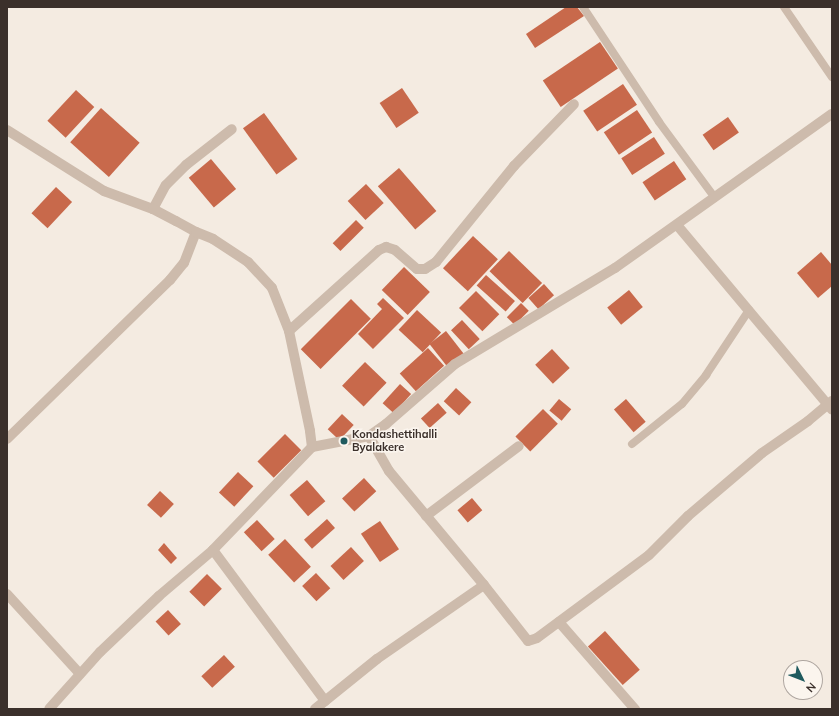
<!DOCTYPE html>
<style>
body{margin:0}
#map{position:relative;width:839px;height:716px;overflow:hidden;background:#f4ebe1;font-family:Mulish,sans-serif}
div>[style]{position:absolute}
[style*='--x']{left:calc(var(--x)*1px);top:calc(var(--y)*1px);width:calc(var(--w)*1px);rotate:calc(var(--a)*1deg)}
.building>*{inset:0;background:#c8694b;transform-origin:0 0}
.service>*{height:8px;margin:-4px;padding:0 4px;transform-origin:4px;border-radius:4px;background:#cdbbac}
.minor>*{height:10px;margin:-5px;padding:0 5px;transform-origin:5px;border-radius:5px;background:#cdbbac}
.tertiary>*{height:10px;margin:-5px;padding:0 5px;transform-origin:5px;border-radius:5px;background:#cdbbac}
.dots>*{width:11px;height:11px;translate:-50% -50%;box-sizing:border-box;border:2px solid #fbf5ee;border-radius:50%}
span{translate:-50% -50%;white-space:nowrap;text-align:center;line-height:1.15;-webkit-text-stroke:3px #fbf5ee;paint-order:stroke}
.poi-label{font-size:11px;color:#3b302b;font-weight:700}
.left{translate:0 -50%;text-align:left}
.frame{position:absolute;inset:0;border:8px solid #3b302b;pointer-events:none}
.north{position:absolute;left:783px;top:660px;width:40px;height:40px;box-sizing:border-box;background:#fbf5ee;border:1px solid #aea6a0;border-radius:50%;rotate:133deg;font-size:11px;font-weight:700;line-height:16px;text-align:center;color:#3b302b}
.north::after{content:'';display:block;margin:auto;width:14px;height:18px;background:#1f5a5e;clip-path:polygon(50% 0,100% 100%,50% 72%,0 100%)}
</style>
<div id="map">
<div class="building">
<div style="clip-path:polygon(566px 7px,577px 7px,584px 16px,535px 48px,526px 34px)"></div>
<div style="left:600px;top:42px;width:32px;height:69px;rotate:56deg"></div>
<div style="left:623px;top:84px;width:25px;height:48px;rotate:56deg"></div>
<div style="left:402px;top:88px;width:30px;height:27px;rotate:56deg"></div>
<div style="left:76px;top:90px;width:25px;height:42px;rotate:43deg"></div>
<div style="left:101px;top:108px;width:52px;height:46px;rotate:42deg"></div>
<div style="left:637px;top:110px;width:27px;height:40px;rotate:56deg"></div>
<div style="left:264px;top:113px;width:57px;height:26px;rotate:54deg"></div>
<div style="left:728px;top:117px;width:19px;height:31px;rotate:55deg"></div>
<div style="left:654px;top:137px;width:20px;height:39px;rotate:57deg"></div>
<div style="left:211px;top:159px;width:39px;height:29px;rotate:50deg"></div>
<div style="left:674px;top:161px;width:22px;height:38px;rotate:56deg"></div>
<div style="left:399px;top:168px;width:57px;height:28px;rotate:49deg"></div>
<div style="left:366px;top:184px;width:26px;height:25px;rotate:47deg"></div>
<div style="left:56px;top:187px;width:22px;height:36px;rotate:43deg"></div>
<div style="left:356px;top:220px;width:11px;height:33px;rotate:45deg"></div>
<div style="left:473px;top:236px;width:34px;height:44px;rotate:43deg"></div>
<div style="left:509px;top:251px;width:46px;height:28px;rotate:44deg"></div>
<div style="clip-path:polygon(821px 252px,832px 265px,832px 286px,818px 298px,797px 273px)"></div>
<div style="left:404px;top:267px;width:36px;height:32px;rotate:44deg"></div>
<div style="left:486px;top:275px;width:39px;height:14px;rotate:42deg"></div>
<div style="left:544px;top:284px;width:15px;height:21px;rotate:48deg"></div>
<div style="left:629px;top:290px;width:22px;height:28px;rotate:51deg"></div>
<div style="left:476px;top:291px;width:33px;height:24px;rotate:45deg"></div>
<div style="clip-path:polygon(383px 298px,404px 318px,373px 349px,358px 334px,382px 309px,377px 304px)"></div>
<div style="left:351px;top:299px;width:28px;height:71px;rotate:45deg"></div>
<div style="left:521px;top:303px;width:11px;height:20px;rotate:45deg"></div>
<div style="left:417px;top:310px;width:33px;height:27px;rotate:43deg"></div>
<div style="left:462px;top:320px;width:26px;height:15px;rotate:47deg"></div>
<div style="left:446px;top:331px;width:31px;height:21px;rotate:52deg"></div>
<div style="left:428px;top:348px;width:24px;height:38px;rotate:48deg"></div>
<div style="left:552px;top:349px;width:26px;height:23px;rotate:47deg"></div>
<div style="left:365px;top:362px;width:30px;height:33px;rotate:44deg"></div>
<div style="left:400px;top:384px;width:15px;height:26px;rotate:42deg"></div>
<div style="left:456px;top:388px;width:21px;height:18px;rotate:43deg"></div>
<div style="left:559px;top:399px;width:16px;height:15px;rotate:40deg"></div>
<div style="left:626px;top:399px;width:30px;height:16px;rotate:49deg"></div>
<div style="left:438px;top:403px;width:13px;height:23px;rotate:48deg"></div>
<div style="left:543px;top:409px;width:21px;height:39px;rotate:45deg"></div>
<div style="left:342px;top:414px;width:16px;height:21px;rotate:43deg"></div>
<div style="left:285px;top:434px;width:23px;height:39px;rotate:45deg"></div>
<div style="left:238px;top:472px;width:21px;height:28px;rotate:43deg"></div>
<div style="left:364px;top:478px;width:18px;height:30px;rotate:47deg"></div>
<div style="left:307px;top:480px;width:28px;height:23px;rotate:49deg"></div>
<div style="left:160px;top:491px;width:19px;height:19px;rotate:43deg"></div>
<div style="left:472px;top:498px;width:16px;height:19px;rotate:50deg"></div>
<div style="left:327px;top:519px;width:12px;height:31px;rotate:48deg"></div>
<div style="left:257px;top:520px;width:26px;height:18px;rotate:47deg"></div>
<div style="left:380px;top:521px;width:34px;height:23px;rotate:56deg"></div>
<div style="left:285px;top:539px;width:38px;height:23px;rotate:47deg"></div>
<div style="clip-path:polygon(164px 543px,177px 558px,171px 564px,158px 550px)"></div>
<div style="left:351px;top:547px;width:19px;height:28px;rotate:47deg"></div>
<div style="left:316px;top:573px;width:21px;height:19px;rotate:47deg"></div>
<div style="left:207px;top:574px;width:21px;height:25px;rotate:45deg"></div>
<div style="left:168px;top:610px;width:19px;height:17px;rotate:47deg"></div>
<div style="left:605px;top:631px;width:52px;height:23px;rotate:48deg"></div>
<div style="left:224px;top:655px;width:16px;height:31px;rotate:47deg"></div>
</div>
<div class="service">
<div style="--x:583;--y:7;--w:138;--a:56.5"></div>
<div style="--x:659;--y:122;--w:94;--a:53.6"></div>
<div style="--x:784;--y:7;--w:85;--a:55.6"></div>
<div style="--x:632;--y:444;--w:64;--a:-38.7"></div>
<div style="--x:682;--y:404;--w:38;--a:-50"></div>
<div style="--x:706;--y:375;--w:78;--a:-56.5"></div>
</div>
<div class="minor">
<div style="--x:153;--y:209;--w:27;--a:-62"></div>
<div style="--x:166;--y:185;--w:28;--a:-45"></div>
<div style="--x:186;--y:165;--w:58;--a:-38"></div>
<div style="--x:677;--y:225;--w:241;--a:50"></div>
<div style="--x:289;--y:331;--w:121;--a:-42"></div>
<div style="--x:379;--y:250;--w:8;--a:-23"></div>
<div style="--x:386;--y:247;--w:9;--a:18"></div>
<div style="--x:395;--y:250;--w:29;--a:41"></div>
<div style="--x:417;--y:269;--w:8;--a:0"></div>
<div style="--x:425;--y:269;--w:13;--a:-32"></div>
<div style="--x:436;--y:262;--w:124;--a:-50.9"></div>
<div style="--x:514;--y:166;--w:86;--a:-45.9"></div>
<div style="--x:369;--y:436;--w:40;--a:60.3"></div>
<div style="--x:389;--y:471;--w:148;--a:50.2"></div>
<div style="--x:484;--y:585;--w:71;--a:51.8"></div>
<div style="--x:528;--y:641;--w:9;--a:-18"></div>
<div style="--x:537;--y:638;--w:139;--a:-36.5"></div>
<div style="--x:649;--y:555;--w:55;--a:-45"></div>
<div style="--x:688;--y:516;--w:97;--a:-40.4"></div>
<div style="--x:762;--y:453;--w:56;--a:-34.8"></div>
<div style="--x:808;--y:421;--w:31;--a:-40"></div>
<div style="--x:7;--y:439;--w:228;--a:-44.3"></div>
<div style="--x:170;--y:280;--w:22;--a:-51"></div>
<div style="--x:184;--y:263;--w:33;--a:-69"></div>
<div style="--x:312;--y:447;--w:58;--a:-10.9"></div>
<div style="--x:369;--y:436;--w:21;--a:-35"></div>
<div style="--x:386;--y:424;--w:91;--a:-41"></div>
<div style="--x:455;--y:364;--w:187;--a:-31"></div>
<div style="--x:615;--y:268;--w:266;--a:-35.4"></div>
<div style="--x:426;--y:516;--w:116;--a:-37"></div>
<div style="--x:213;--y:550;--w:188;--a:53.4"></div>
<div style="--x:7;--y:594;--w:108;--a:47.6"></div>
<div style="--x:559;--y:622;--w:116;--a:48.9"></div>
<div style="--x:315;--y:709;--w:80;--a:-38.9"></div>
<div style="--x:377;--y:659;--w:130;--a:-34.7"></div>
</div>
<div class="tertiary">
<div style="--x:7;--y:130;--w:115;--a:32.2"></div>
<div style="--x:104;--y:191;--w:52;--a:20.2"></div>
<div style="--x:153;--y:209;--w:26;--a:28"></div>
<div style="--x:176;--y:221;--w:23;--a:29"></div>
<div style="--x:196;--y:232;--w:18;--a:22"></div>
<div style="--x:213;--y:239;--w:42;--a:33.3"></div>
<div style="--x:248;--y:262;--w:35;--a:47"></div>
<div style="--x:272;--y:288;--w:46;--a:68.4"></div>
<div style="--x:289;--y:331;--w:102;--a:78.1"></div>
<div style="--x:310;--y:431;--w:16;--a:83"></div>
<div style="--x:312;--y:447;--w:143;--a:133.9"></div>
<div style="--x:213;--y:550;--w:71;--a:139.6"></div>
<div style="--x:159;--y:596;--w:81;--a:136.5"></div>
<div style="--x:100;--y:652;--w:76;--a:131.8"></div>
</div>
<div class="dots">
<div style="left:344px;top:441px;background:#1f5a5e"></div>
</div>
<div class="poi-label">
<span class="left" style="left:352px;top:441px">Kondashettihalli<br>Byalakere</span>
</div>
<div class="frame"></div>
<div class="north">N</div>
</div>
